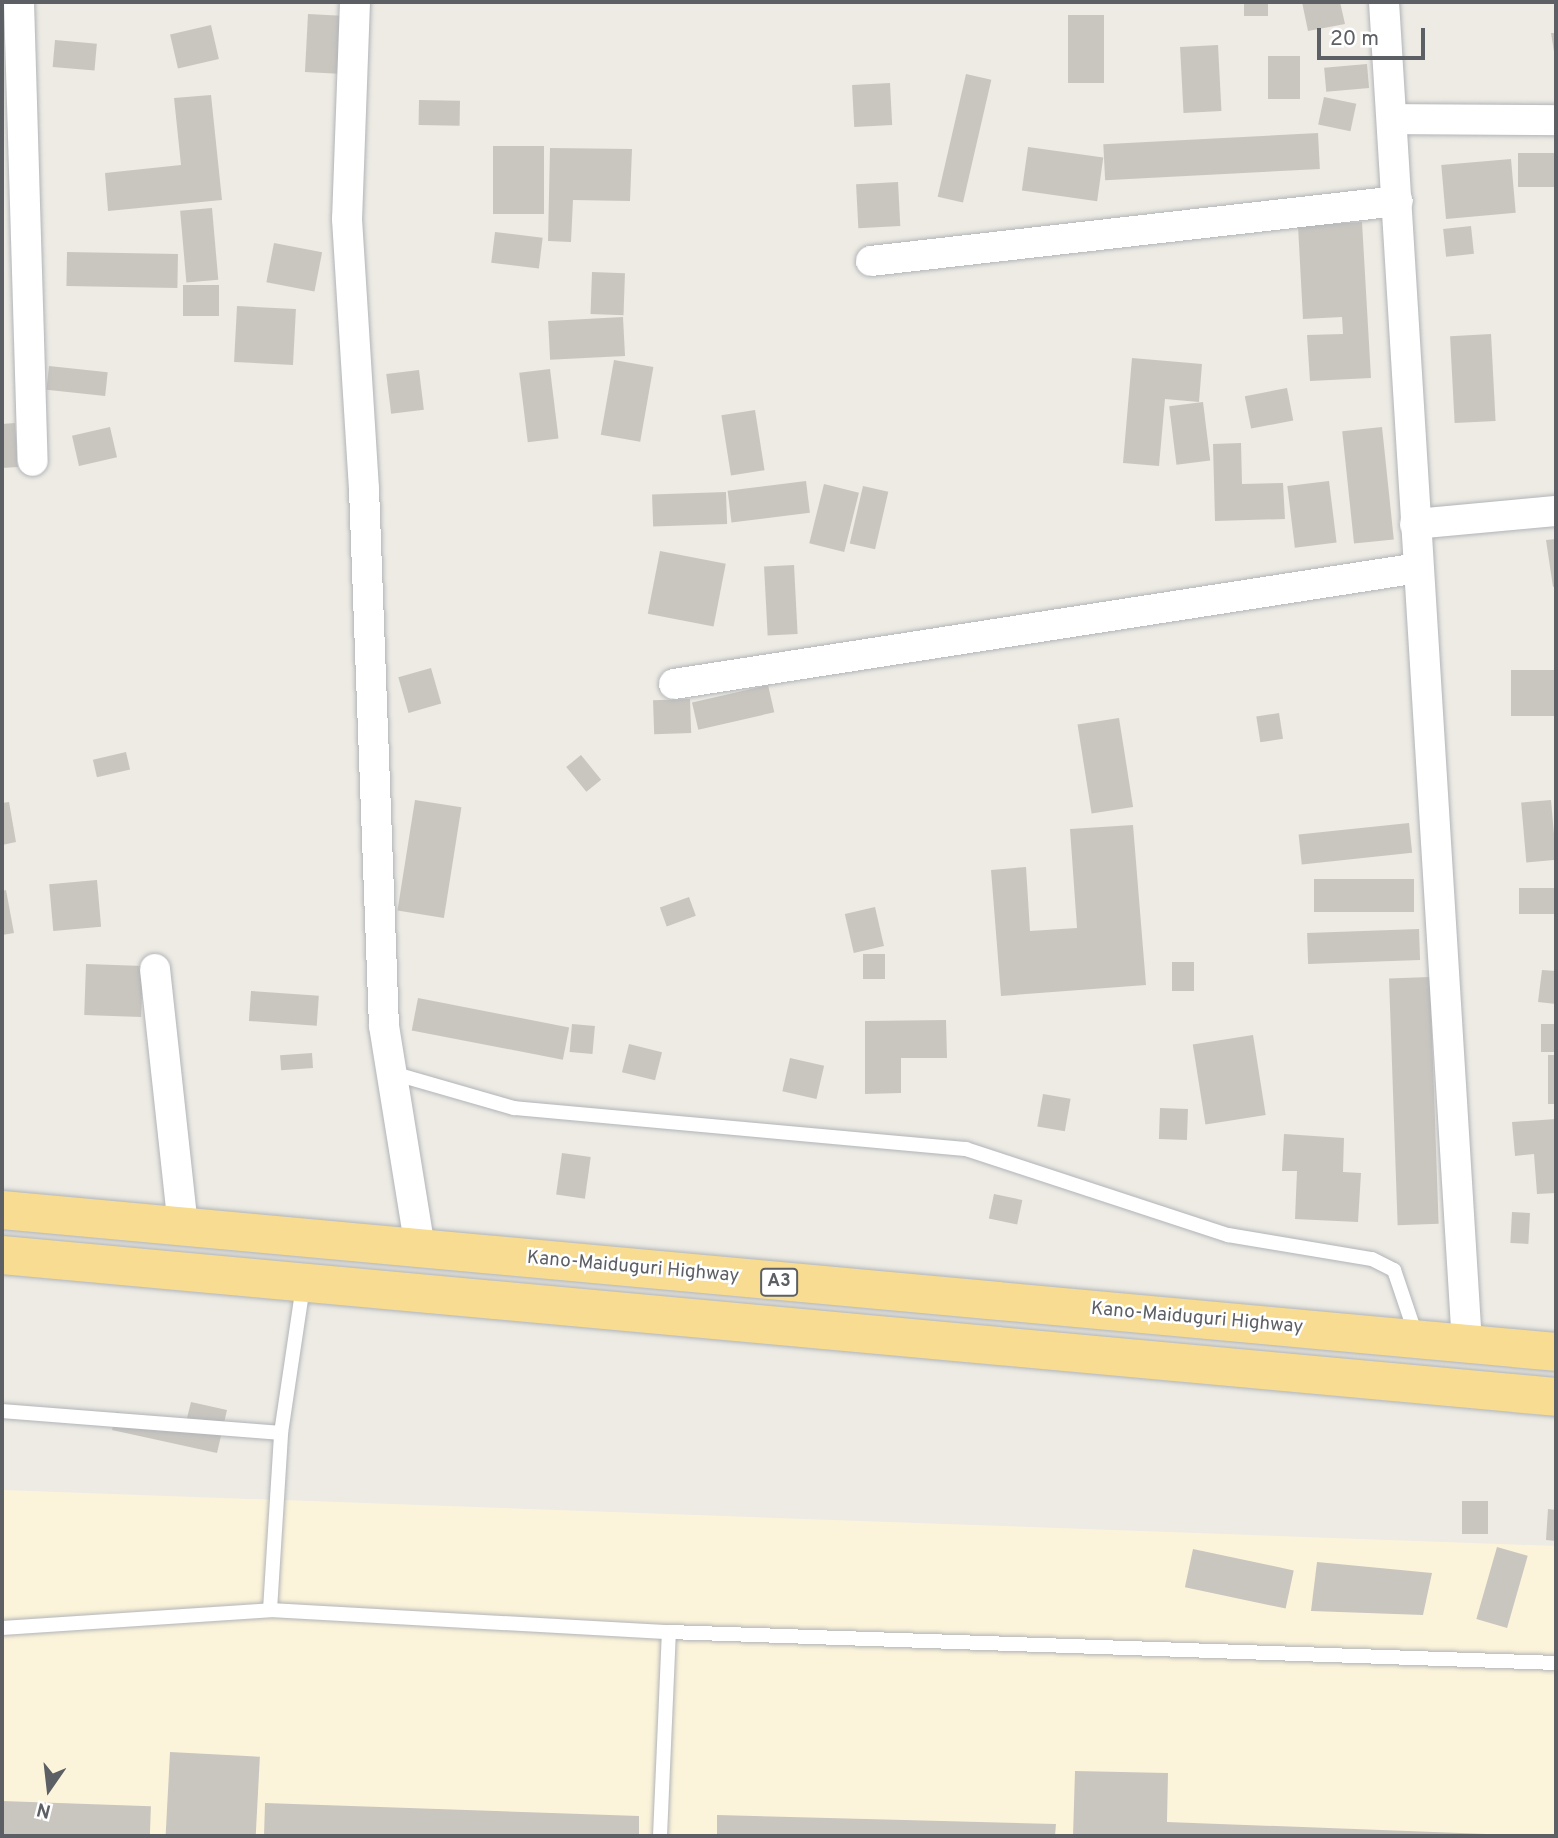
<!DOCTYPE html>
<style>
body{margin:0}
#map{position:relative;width:1558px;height:1838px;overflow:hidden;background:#edebe4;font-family:Overpass,sans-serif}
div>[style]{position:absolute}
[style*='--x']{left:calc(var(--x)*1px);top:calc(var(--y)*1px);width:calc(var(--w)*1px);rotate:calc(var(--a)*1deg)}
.commercial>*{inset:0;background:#fcf4da}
.building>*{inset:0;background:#c9c6c0;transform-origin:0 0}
.roads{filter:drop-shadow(0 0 2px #b1b4b8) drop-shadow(0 0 2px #b1b4b8)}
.lane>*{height:14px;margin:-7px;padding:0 7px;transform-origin:7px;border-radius:7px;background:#fff}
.street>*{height:30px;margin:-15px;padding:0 15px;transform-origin:15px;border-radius:15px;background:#fff}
.highway>*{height:38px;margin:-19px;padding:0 19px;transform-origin:19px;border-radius:19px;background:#f7dc91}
span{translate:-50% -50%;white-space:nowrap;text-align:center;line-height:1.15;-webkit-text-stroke:5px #fff;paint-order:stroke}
.shield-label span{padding:2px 5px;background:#fff;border:2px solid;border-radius:5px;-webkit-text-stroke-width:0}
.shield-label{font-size:18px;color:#5c5f63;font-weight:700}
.street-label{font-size:19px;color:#5c5f63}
.frame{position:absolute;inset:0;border:4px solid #5c5f63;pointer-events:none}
.north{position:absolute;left:14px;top:1754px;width:70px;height:70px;-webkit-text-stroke:5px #fff;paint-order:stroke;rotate:194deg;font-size:19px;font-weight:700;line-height:28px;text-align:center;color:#5c5f63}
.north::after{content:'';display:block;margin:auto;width:24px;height:32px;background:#5c5f63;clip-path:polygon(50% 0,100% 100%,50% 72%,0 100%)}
.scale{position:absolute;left:1317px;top:28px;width:108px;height:32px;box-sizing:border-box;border:4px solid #5c5f63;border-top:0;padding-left:9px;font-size:21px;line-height:24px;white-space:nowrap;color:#5c5f63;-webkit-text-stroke:5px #fff;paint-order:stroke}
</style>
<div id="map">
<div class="commercial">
<div style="clip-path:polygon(2px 1490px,1556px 1546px,1556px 1836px,2px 1836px)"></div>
</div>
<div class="building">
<div style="left:1244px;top:2px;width:24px;height:14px"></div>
<div style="clip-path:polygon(1302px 2px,1340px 2px,1345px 24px,1308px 31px)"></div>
<div style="left:308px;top:14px;width:38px;height:58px;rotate:3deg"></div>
<div style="left:1068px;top:15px;width:36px;height:68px"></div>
<div style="left:211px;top:25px;width:35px;height:42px;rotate:77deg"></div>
<div style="clip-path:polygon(1551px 33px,1556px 33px,1556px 58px,1555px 58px)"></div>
<div style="left:55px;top:40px;width:42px;height:27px;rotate:5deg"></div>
<div style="left:1218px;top:45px;width:66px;height:38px;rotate:87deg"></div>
<div style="left:1268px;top:56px;width:32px;height:43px"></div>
<div style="left:1367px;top:64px;width:24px;height:43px;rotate:85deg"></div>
<div style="left:966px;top:74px;width:26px;height:126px;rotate:13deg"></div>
<div style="left:890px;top:83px;width:42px;height:38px;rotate:87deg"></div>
<div style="clip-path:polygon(211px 95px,222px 200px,108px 211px,105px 173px,181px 165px,174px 98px)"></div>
<div style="left:1324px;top:97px;width:33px;height:28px;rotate:12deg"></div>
<div style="left:419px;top:100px;width:41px;height:25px;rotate:1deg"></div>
<div style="left:1318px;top:133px;width:36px;height:215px;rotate:87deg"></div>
<div style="left:493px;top:146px;width:51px;height:68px"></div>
<div style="left:1028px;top:147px;width:76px;height:44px;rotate:8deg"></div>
<div style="clip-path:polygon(550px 148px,632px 149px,630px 201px,573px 200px,571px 242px,548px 241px)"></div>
<div style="left:1518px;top:153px;width:38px;height:34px"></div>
<div style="left:1511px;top:159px;width:54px;height:70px;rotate:85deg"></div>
<div style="left:898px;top:182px;width:44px;height:42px;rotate:87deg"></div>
<div style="left:212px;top:208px;width:72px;height:32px;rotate:85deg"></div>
<div style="clip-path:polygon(1362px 222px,1371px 378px,1310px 381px,1307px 335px,1343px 334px,1342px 317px,1303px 319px,1298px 226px)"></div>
<div style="left:1471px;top:226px;width:28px;height:28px;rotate:84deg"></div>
<div style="left:495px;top:232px;width:48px;height:31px;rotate:7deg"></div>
<div style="left:274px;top:243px;width:49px;height:40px;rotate:11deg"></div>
<div style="left:67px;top:252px;width:111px;height:34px;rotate:1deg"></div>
<div style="left:592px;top:272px;width:33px;height:42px;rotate:2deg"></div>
<div style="left:219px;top:285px;width:31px;height:36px;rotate:90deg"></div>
<div style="left:237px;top:306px;width:59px;height:56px;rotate:3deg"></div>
<div style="left:623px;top:317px;width:39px;height:75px;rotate:87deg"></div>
<div style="left:1491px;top:334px;width:87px;height:41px;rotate:87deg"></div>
<div style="clip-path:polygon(1132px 358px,1202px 364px,1199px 402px,1165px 399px,1159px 466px,1123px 463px)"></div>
<div style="left:614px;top:360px;width:40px;height:76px;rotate:10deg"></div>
<div style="left:49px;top:366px;width:59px;height:24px;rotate:6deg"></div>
<div style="left:550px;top:369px;width:70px;height:31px;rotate:83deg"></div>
<div style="left:419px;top:370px;width:40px;height:33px;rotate:83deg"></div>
<div style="left:1287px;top:388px;width:33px;height:43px;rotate:79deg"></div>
<div style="left:1203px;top:402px;width:59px;height:34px;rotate:83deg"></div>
<div style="left:755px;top:410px;width:61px;height:34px;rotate:81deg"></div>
<div style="clip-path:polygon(15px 423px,18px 467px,2px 468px,2px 424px)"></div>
<div style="left:110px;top:427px;width:31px;height:39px;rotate:77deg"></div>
<div style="left:1382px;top:427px;width:113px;height:40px;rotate:84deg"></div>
<div style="clip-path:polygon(1241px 443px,1242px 484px,1283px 483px,1285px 519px,1215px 521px,1213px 444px)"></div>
<div style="left:806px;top:481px;width:32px;height:79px;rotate:83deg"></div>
<div style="left:1329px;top:481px;width:62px;height:42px;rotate:83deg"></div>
<div style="left:824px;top:484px;width:36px;height:61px;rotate:14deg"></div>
<div style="left:863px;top:486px;width:26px;height:59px;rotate:13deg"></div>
<div style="left:726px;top:492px;width:32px;height:74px;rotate:88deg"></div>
<div style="clip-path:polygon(1556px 539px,1556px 586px,1553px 587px,1546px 540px)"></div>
<div style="left:660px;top:551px;width:67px;height:64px;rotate:11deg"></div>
<div style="left:794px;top:565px;width:69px;height:30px;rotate:87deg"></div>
<div style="left:431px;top:668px;width:37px;height:34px;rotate:74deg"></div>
<div style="left:1556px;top:670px;width:46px;height:45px;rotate:90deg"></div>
<div style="left:768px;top:685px;width:28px;height:78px;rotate:77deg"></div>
<div style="left:690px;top:699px;width:34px;height:37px;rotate:88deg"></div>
<div style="left:1279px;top:713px;width:26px;height:23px;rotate:81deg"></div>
<div style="left:1119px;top:718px;width:90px;height:42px;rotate:81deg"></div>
<div style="left:126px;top:752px;width:18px;height:34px;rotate:77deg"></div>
<div style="left:581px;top:755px;width:32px;height:19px;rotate:51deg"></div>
<div style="left:415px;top:800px;width:47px;height:112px;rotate:9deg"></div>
<div style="left:1551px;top:800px;width:60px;height:30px;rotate:85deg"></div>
<div style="clip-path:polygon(9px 802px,16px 842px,2px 845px,2px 803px)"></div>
<div style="left:1409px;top:823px;width:30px;height:111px;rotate:84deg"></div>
<div style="clip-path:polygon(1133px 825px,1146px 985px,1001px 996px,991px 870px,1026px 867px,1030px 931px,1077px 928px,1070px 829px)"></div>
<div style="left:1414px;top:879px;width:33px;height:100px;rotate:90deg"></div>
<div style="left:97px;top:880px;width:47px;height:48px;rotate:85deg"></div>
<div style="left:1556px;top:888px;width:26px;height:37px;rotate:90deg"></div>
<div style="clip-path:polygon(6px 890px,14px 933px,2px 935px,2px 891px)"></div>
<div style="left:689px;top:897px;width:20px;height:31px;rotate:70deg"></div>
<div style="left:875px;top:907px;width:40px;height:31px;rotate:77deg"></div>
<div style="left:1419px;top:929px;width:31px;height:112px;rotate:88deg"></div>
<div style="left:863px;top:954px;width:22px;height:25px"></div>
<div style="left:1172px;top:962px;width:22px;height:29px"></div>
<div style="left:86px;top:964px;width:57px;height:51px;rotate:2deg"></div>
<div style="clip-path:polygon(1542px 970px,1556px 971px,1556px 1004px,1538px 1002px)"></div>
<div style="left:1430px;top:977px;width:247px;height:41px;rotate:88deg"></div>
<div style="left:251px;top:991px;width:68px;height:30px;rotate:4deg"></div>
<div style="left:418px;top:998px;width:154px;height:33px;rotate:11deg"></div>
<div style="clip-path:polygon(946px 1020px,947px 1058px,901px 1058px,901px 1093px,865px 1094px,865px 1021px)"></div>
<div style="left:572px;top:1024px;width:23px;height:28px;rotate:5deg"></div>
<div style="left:1541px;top:1024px;width:15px;height:28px"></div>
<div style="left:1253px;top:1035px;width:81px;height:61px;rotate:81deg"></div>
<div style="left:629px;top:1044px;width:34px;height:29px;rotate:14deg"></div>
<div style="left:312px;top:1053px;width:15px;height:32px;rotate:86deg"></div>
<div style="left:1548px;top:1055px;width:8px;height:49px"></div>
<div style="left:790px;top:1058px;width:35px;height:34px;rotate:13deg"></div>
<div style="left:1043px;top:1094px;width:28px;height:33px;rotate:10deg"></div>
<div style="left:1160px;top:1108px;width:28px;height:31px;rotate:2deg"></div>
<div style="clip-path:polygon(1556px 1119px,1556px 1193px,1537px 1194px,1534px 1154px,1515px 1156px,1512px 1122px)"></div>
<div style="clip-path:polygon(1284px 1134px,1344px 1138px,1343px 1172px,1361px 1173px,1358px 1222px,1295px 1219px,1297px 1171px,1282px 1171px)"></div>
<div style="left:562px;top:1153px;width:29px;height:42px;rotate:8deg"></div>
<div style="left:994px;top:1194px;width:29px;height:25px;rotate:12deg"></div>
<div style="left:1512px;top:1212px;width:18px;height:31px;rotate:3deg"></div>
<div style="clip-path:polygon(191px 1402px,227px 1410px,217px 1453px,112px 1430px,116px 1412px,185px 1426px)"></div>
<div style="left:1462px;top:1501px;width:26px;height:33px"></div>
<div style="clip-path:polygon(1548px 1509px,1556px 1510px,1556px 1541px,1546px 1540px)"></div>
<div style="left:1497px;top:1547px;width:32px;height:75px;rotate:16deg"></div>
<div style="left:1193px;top:1549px;width:103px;height:39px;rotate:12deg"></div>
<div style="clip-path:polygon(1317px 1562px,1432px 1573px,1423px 1615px,1311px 1611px)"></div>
<div style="left:170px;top:1752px;width:90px;height:84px;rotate:3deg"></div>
<div style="clip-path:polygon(1075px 1771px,1168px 1773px,1167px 1822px,1541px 1836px,1073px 1836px)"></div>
<div style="left:2px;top:1801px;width:149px;height:35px;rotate:2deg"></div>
<div style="clip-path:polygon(265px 1803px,639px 1816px,639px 1836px,264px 1836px)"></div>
<div style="clip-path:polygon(717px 1815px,1056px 1824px,1055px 1836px,717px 1836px)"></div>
</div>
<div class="roads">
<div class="lane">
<div style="--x:392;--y:1073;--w:127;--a:16"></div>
<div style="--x:514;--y:1108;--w:454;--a:5.2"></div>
<div style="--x:966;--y:1149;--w:276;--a:18.2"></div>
<div style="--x:1228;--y:1235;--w:146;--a:9.5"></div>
<div style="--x:1372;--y:1259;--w:25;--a:27"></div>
<div style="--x:1394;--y:1270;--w:72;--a:71.3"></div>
<div style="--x:2;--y:1411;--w:280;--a:4.5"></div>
<div style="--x:270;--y:1610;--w:177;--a:-86.4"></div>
<div style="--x:281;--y:1433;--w:150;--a:-81.5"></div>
<div style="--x:2;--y:1628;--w:269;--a:-3.8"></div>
<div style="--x:270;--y:1610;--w:400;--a:3.2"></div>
<div style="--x:669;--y:1632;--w:888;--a:2"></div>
<div style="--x:660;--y:1836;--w:204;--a:-87.5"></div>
</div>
<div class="street">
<div style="--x:19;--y:2;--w:459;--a:88.3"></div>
<div style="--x:355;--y:2;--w:217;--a:92.1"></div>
<div style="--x:347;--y:219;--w:271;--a:86.4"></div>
<div style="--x:364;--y:489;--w:537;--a:87.87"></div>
<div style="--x:384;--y:1026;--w:226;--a:80.8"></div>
<div style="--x:1384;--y:2;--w:1345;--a:86.46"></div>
<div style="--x:1394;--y:119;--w:162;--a:0.4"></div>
<div style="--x:871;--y:261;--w:530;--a:-6.5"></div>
<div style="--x:1415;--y:524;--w:142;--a:-5.3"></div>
<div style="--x:674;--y:684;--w:753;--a:-8.86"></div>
<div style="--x:155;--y:969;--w:260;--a:83.8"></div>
</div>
<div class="highway">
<div style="--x:2;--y:1210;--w:1560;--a:5.22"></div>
<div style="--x:2;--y:1255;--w:1560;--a:5.22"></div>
</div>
</div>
<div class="shield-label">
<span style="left:779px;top:1282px">A3</span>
</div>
<div class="street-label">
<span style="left:633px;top:1268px;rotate:5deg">Kano-Maiduguri Highway</span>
<span style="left:1197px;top:1319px;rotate:5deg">Kano-Maiduguri Highway</span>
</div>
<div class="frame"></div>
<div class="north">N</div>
<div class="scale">20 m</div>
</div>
